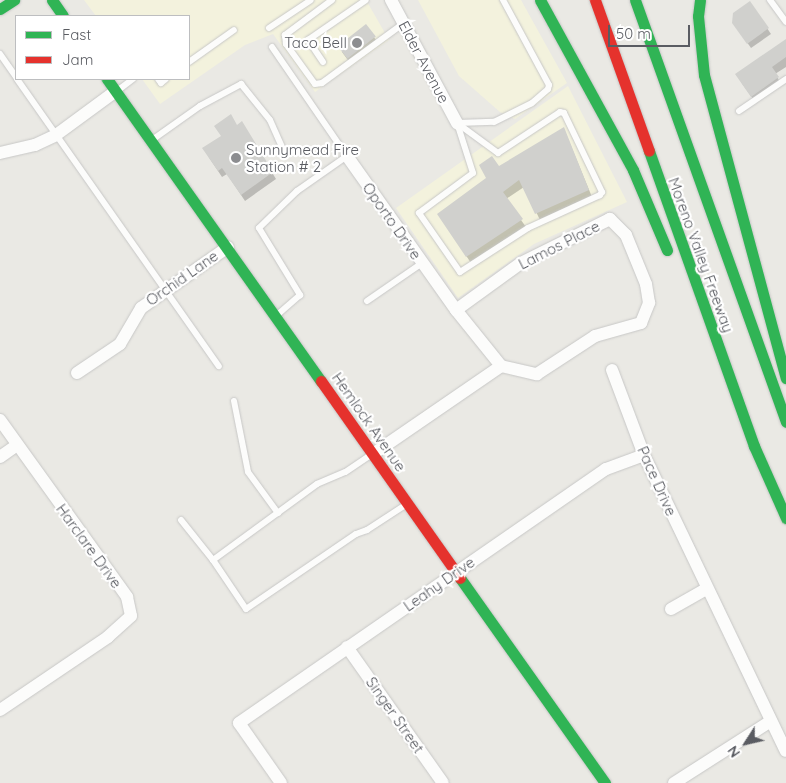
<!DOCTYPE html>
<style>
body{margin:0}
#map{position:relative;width:786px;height:783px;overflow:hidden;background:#eae9e4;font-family:Quicksand,sans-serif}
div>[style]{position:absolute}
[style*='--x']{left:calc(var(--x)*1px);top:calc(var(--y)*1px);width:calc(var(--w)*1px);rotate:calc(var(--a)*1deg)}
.commercial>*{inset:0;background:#f3f2dd}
.shadow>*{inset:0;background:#0003}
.building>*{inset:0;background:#d0d0cd;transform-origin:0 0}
.roads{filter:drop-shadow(0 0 1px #c7c7c6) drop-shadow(0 0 1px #c7c7c6)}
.lane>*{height:6px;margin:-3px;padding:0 3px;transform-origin:3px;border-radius:3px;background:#fcfcfb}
.street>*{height:12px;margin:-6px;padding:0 6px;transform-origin:6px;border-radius:6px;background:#fcfcfb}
.fast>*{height:11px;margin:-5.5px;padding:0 5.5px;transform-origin:5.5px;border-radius:5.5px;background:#30b455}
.jam>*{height:11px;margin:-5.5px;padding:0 5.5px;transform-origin:5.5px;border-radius:5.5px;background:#e5322d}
.dots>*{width:14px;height:14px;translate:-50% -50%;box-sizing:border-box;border:2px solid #fff;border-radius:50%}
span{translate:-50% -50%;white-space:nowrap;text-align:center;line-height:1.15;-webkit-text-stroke:4.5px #fff;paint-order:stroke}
.poi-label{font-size:15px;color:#5a5c62}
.right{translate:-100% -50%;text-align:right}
.left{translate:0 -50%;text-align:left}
.street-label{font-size:15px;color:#5a5c62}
.legend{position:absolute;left:15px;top:15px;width:175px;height:65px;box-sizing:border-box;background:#fff;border:1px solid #bdbec0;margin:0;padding:6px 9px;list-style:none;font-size:15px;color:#5a5c62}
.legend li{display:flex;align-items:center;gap:10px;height:25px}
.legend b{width:25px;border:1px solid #bdbec0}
.north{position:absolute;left:721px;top:718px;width:50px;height:50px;-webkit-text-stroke:4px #fff;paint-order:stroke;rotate:235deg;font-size:14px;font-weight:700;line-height:20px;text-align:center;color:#5a5c62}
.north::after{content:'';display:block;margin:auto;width:18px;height:22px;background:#5a5c62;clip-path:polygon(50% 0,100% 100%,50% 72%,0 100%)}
.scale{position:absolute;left:608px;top:25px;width:82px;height:22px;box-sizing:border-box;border:2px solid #5a5c62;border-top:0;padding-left:6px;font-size:15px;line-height:18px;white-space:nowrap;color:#5a5c62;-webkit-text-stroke:4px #fff;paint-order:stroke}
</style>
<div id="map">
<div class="commercial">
<div style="clip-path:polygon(84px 0,366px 0,389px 40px,315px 92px,273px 34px,245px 45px,160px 104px,142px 79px,189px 79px,189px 16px,96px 16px)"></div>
<div style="clip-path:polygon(418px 0,521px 0,567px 83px,515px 119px,500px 112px,459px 76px)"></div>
<div style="clip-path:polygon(568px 86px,627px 202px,534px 244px,458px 298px,396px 208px)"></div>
</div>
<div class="shadow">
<div style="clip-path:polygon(750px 3px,771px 34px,751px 48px,737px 28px)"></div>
<div style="clip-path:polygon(366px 26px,378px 43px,350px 63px,342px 52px)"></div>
<div style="clip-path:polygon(786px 40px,786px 67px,775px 74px,782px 85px,756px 103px,741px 82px)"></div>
<div style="clip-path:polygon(241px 123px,276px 179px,245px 201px,227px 174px,222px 177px,208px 156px)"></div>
<div style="clip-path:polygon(564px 129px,592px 197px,540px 220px,524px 187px,506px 199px,526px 227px,471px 263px,443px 221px,499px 167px)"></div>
</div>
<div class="building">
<div style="clip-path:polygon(750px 1px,769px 28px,747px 44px,732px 23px,733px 13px)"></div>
<div style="left:366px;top:24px;width:16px;height:36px;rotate:52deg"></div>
<div style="clip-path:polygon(786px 39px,786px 57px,772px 67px,779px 77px,751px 97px,735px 74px)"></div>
<div style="clip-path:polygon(231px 114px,237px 125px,242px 121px,273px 172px,241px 195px,222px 168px,218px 171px,202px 148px,221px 136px,214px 126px)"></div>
<div style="clip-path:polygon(564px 127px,589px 190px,535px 214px,519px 180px,503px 192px,523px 219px,466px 257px,437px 214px,486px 178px,479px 165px,492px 156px,499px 166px)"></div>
</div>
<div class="roads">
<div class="lane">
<div style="--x:332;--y:0;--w:59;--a:143.3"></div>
<div style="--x:285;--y:35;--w:9;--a:84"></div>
<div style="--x:286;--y:44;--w:49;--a:54.1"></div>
<div style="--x:315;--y:84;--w:7;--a:-8"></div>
<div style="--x:322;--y:83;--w:102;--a:-36.2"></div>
<div style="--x:770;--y:0;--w:27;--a:54"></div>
<div style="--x:269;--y:28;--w:50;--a:-33.7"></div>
<div style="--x:272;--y:47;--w:132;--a:55.5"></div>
<div style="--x:347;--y:156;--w:61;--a:145"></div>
<div style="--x:297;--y:191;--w:53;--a:135.8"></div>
<div style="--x:259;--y:228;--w:79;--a:58.5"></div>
<div style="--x:300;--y:295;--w:30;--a:139"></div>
<div style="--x:0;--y:54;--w:28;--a:55"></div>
<div style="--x:189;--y:62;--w:55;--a:-35.4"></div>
<div style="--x:323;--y:62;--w:27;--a:-124"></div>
<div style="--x:308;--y:40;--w:70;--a:-34.6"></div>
<div style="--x:17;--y:79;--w:351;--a:54.9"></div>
<div style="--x:158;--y:79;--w:5;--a:53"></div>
<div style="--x:161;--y:83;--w:6;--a:-39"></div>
<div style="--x:117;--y:91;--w:20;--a:-37"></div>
<div style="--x:739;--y:111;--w:57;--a:-34.2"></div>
<div style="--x:560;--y:112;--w:4;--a:14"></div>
<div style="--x:564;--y:113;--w:88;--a:64.3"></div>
<div style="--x:602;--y:192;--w:4;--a:124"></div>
<div style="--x:600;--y:195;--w:79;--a:155.4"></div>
<div style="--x:528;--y:228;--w:81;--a:147.1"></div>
<div style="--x:460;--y:272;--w:72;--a:-124.8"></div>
<div style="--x:419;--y:213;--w:67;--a:-36.5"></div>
<div style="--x:473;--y:173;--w:52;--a:-107.7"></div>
<div style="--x:457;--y:123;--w:51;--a:36.2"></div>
<div style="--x:498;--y:153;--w:74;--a:-33.5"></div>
<div style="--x:457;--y:123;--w:37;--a:-2"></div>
<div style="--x:494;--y:122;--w:42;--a:-26.6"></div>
<div style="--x:532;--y:103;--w:21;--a:-41"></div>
<div style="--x:548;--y:89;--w:4;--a:-76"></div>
<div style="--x:549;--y:85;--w:97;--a:-118.4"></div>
<div style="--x:152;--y:140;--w:59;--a:-35.3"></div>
<div style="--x:200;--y:106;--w:47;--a:-28.2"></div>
<div style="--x:241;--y:84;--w:46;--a:51.1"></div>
<div style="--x:270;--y:120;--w:30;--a:66"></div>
<div style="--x:367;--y:301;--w:67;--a:-34.6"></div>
<div style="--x:234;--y:401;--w:72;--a:78.8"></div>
<div style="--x:248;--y:472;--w:51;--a:53.8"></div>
<div style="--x:372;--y:454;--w:32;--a:146"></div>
<div style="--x:345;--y:472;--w:30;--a:157"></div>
<div style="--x:317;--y:484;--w:129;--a:143.8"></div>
<div style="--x:213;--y:560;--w:59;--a:56"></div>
<div style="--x:246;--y:609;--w:133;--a:-34.3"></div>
<div style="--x:356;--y:534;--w:12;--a:-20"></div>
<div style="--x:367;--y:530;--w:48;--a:-33"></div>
<div style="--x:181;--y:520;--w:51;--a:51.3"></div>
</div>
<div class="street">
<div style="--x:391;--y:0;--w:140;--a:61.8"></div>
<div style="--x:0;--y:153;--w:36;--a:-13"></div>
<div style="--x:35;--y:145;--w:23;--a:-25"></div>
<div style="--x:56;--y:135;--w:74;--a:-36.3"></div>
<div style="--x:347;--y:156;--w:189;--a:54.7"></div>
<div style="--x:456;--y:310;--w:72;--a:51.2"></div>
<div style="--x:612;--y:370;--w:91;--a:69.4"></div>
<div style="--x:644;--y:455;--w:328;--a:64.4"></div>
<div style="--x:77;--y:373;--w:52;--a:-34"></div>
<div style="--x:120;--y:344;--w:42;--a:-59.7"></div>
<div style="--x:141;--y:308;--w:106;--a:-35"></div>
<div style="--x:0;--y:420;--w:218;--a:54.3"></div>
<div style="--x:127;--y:597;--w:19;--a:78"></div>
<div style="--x:131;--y:616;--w:31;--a:138"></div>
<div style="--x:108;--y:637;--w:130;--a:145.9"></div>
<div style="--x:373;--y:454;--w:155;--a:-34.5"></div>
<div style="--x:501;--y:366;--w:37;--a:13"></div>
<div style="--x:537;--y:374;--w:69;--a:-33.2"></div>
<div style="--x:595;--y:336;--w:48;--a:-15.8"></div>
<div style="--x:641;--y:323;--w:22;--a:-68"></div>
<div style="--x:649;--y:303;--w:19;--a:-99"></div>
<div style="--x:646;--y:284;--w:53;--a:-112.2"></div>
<div style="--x:626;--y:235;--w:23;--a:-135"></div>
<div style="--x:610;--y:219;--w:99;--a:153.7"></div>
<div style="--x:521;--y:263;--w:80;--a:144.1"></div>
<div style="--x:0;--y:457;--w:21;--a:-35"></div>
<div style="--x:671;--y:609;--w:40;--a:-29.7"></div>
<div style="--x:347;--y:647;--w:166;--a:54.8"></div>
<div style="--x:281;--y:783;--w:73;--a:-125"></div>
<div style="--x:239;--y:723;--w:446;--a:-34.7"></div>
<div style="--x:606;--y:469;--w:40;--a:-20.2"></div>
<div style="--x:674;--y:783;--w:115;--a:-32.6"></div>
</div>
<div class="fast">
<div style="--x:52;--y:0;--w:19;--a:55"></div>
<div style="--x:540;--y:0;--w:194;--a:61.3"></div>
<div style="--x:633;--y:170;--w:87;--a:67"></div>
<div style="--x:635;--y:0;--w:448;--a:70.3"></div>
<div style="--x:700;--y:0;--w:16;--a:97"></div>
<div style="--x:698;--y:16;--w:59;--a:84.2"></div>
<div style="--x:704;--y:75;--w:314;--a:74.9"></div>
<div style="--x:0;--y:9;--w:17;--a:-33"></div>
<div style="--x:107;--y:79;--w:370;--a:54.7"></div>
<div style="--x:649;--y:151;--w:313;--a:70.4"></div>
<div style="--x:754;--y:446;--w:79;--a:66"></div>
<div style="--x:460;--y:578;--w:251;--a:54.7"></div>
</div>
<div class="jam">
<div style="--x:595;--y:0;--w:160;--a:70.3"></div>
<div style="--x:321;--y:381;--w:241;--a:54.8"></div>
</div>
</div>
<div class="dots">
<div style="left:357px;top:43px;background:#8c8d90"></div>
<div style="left:236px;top:158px;background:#8c8d90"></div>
</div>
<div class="poi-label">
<span class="right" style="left:347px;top:43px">Taco Bell</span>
<span class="left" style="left:246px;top:158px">Sunnymead Fire<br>Station # 2</span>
</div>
<div class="street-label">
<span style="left:424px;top:62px;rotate:62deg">Elder Avenue</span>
<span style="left:392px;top:221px;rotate:55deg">Oporto Drive</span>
<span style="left:559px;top:245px;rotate:-27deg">Lamos Place</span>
<span style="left:701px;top:255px;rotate:70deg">Moreno Valley Freeway</span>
<span style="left:182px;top:278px;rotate:-35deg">Orchid Lane</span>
<span style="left:369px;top:422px;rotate:55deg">Hemlock Avenue</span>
<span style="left:657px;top:481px;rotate:66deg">Pace Drive</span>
<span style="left:89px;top:546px;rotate:54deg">Harclare Drive</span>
<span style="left:439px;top:584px;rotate:-35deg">Leahy Drive</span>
<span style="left:395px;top:715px;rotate:55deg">Singer Street</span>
</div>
<ul class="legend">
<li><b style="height:6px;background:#30b455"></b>Fast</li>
<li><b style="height:6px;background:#e5322d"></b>Jam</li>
</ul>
<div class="north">N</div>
<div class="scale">50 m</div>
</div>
